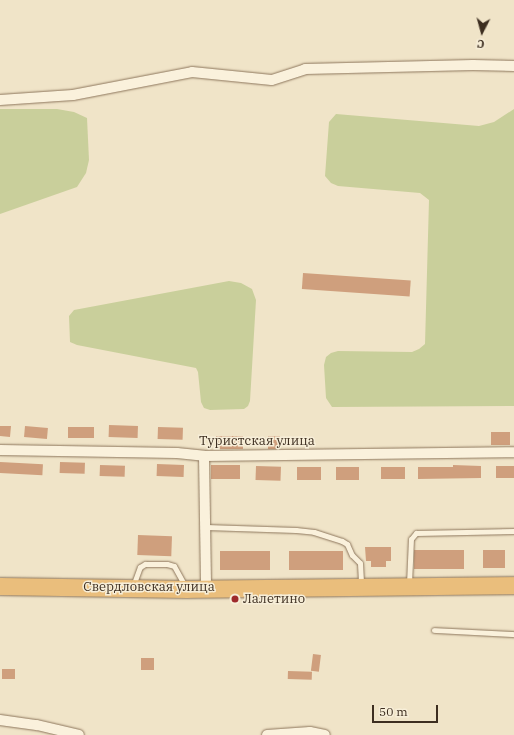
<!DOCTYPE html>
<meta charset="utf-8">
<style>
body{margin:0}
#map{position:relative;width:514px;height:735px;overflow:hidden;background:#f0e4c8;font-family:"IBM Plex Serif",serif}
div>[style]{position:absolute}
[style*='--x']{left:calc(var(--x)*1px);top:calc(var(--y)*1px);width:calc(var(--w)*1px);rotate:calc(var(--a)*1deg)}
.green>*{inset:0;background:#c9cf9b}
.building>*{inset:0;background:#cf9f7d;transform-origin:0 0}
.roads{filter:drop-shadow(0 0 1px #8d765c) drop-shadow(0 0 1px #8d765c)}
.service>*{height:5px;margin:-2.5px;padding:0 2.5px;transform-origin:2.5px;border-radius:2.5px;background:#faf1dc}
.minor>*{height:10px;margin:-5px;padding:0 5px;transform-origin:5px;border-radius:5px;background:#faf1dc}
.trunk>*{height:17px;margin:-8.5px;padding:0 8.5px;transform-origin:8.5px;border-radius:8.5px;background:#eabe7c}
.dots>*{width:11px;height:11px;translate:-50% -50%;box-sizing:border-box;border:2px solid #f7eed8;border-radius:50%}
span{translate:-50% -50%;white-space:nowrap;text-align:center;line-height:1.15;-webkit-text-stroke:3px #f7eed8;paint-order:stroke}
.street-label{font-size:13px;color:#3d2e20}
.poi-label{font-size:13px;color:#3d2e20}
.left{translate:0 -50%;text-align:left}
.north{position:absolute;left:462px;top:12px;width:40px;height:40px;-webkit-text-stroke:3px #f7eed8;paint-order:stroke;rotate:186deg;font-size:11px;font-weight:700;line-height:16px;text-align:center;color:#3d2e20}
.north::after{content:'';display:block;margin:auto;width:14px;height:18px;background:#3d2e20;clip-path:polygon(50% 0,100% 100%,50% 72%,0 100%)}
.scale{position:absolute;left:372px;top:705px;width:66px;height:18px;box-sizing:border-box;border:2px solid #3d2e20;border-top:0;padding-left:5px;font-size:12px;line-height:14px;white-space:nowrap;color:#3d2e20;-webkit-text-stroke:3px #f7eed8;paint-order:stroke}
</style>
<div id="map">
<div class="green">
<div style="clip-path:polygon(0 109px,57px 109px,74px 112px,87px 118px,89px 160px,86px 173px,77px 187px,0 214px)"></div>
<div style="clip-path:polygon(514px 109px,514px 406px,332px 407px,326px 398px,324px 365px,326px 357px,331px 353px,338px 351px,412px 352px,419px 349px,425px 344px,429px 200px,420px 193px,338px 186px,331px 183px,325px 176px,329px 122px,336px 114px,479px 126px,494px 122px)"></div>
<div style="clip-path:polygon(229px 281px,241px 283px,252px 289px,256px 300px,250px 401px,248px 406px,244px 409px,210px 410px,204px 408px,201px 402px,198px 372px,196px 368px,77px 345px,70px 342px,69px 316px,74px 310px)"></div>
</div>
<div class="building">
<div style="left:303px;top:273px;width:108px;height:16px;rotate:4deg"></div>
<div style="left:109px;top:425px;width:29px;height:12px;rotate:2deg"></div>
<div style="clip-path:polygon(0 426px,11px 426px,10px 437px,0 436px)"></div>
<div style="left:25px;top:426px;width:23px;height:11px;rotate:5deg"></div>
<div style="left:68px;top:427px;width:26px;height:11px"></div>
<div style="left:158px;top:427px;width:25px;height:12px;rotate:2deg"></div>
<div style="left:491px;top:432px;width:19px;height:13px"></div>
<div style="left:216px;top:436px;width:27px;height:13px"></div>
<div style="left:268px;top:436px;width:12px;height:13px"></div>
<div style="left:0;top:462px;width:43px;height:11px;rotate:3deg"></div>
<div style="left:60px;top:462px;width:25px;height:11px;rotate:2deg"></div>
<div style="left:157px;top:464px;width:27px;height:12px;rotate:2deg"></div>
<div style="left:100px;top:465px;width:25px;height:11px;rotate:2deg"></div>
<div style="left:240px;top:465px;width:14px;height:29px;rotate:90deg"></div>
<div style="clip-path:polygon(453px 465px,481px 466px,481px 478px,418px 479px,418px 467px,453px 467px)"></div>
<div style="left:256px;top:466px;width:25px;height:14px;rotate:2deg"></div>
<div style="left:496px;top:466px;width:18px;height:12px"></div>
<div style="left:297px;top:467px;width:24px;height:13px"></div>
<div style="left:336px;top:467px;width:23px;height:13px"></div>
<div style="left:381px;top:467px;width:24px;height:12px"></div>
<div style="left:138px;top:535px;width:34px;height:20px;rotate:2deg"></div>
<div style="clip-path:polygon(365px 547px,391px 547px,391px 561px,386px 561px,386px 567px,371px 567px,371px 561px,366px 561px)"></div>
<div style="left:414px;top:550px;width:50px;height:19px"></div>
<div style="left:483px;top:550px;width:22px;height:18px"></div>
<div style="left:220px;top:551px;width:50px;height:19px"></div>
<div style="left:289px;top:551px;width:54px;height:19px"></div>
<div style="left:313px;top:654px;width:8px;height:17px;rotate:7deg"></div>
<div style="left:141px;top:658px;width:13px;height:12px"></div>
<div style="left:2px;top:669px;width:13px;height:10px"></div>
<div style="left:288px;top:671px;width:24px;height:8px;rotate:2deg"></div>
</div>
<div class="roads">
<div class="service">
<div style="--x:206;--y:527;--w:90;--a:1.9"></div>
<div style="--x:296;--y:530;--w:18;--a:6"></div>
<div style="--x:314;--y:532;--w:29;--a:18"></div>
<div style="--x:342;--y:541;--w:6;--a:31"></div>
<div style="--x:347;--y:544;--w:12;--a:66"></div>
<div style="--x:352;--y:555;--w:11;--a:45"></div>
<div style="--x:360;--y:563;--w:20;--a:87"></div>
<div style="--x:409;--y:584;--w:45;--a:-87.5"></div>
<div style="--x:411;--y:539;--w:8;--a:-50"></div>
<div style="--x:416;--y:533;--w:98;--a:-1.2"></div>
<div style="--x:133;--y:586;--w:20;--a:-70"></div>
<div style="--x:140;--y:567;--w:6;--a:-31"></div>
<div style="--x:145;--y:564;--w:22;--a:0"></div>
<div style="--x:167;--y:564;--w:7;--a:16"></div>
<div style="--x:174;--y:566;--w:23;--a:61"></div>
<div style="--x:434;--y:630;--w:80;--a:2.9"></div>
</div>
<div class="minor">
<div style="--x:0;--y:100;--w:73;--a:-3.9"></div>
<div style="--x:73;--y:95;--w:121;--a:-10.9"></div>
<div style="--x:192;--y:72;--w:80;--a:5.7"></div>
<div style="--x:272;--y:80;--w:35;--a:-18"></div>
<div style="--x:305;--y:69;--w:168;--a:-1.4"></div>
<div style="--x:473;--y:65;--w:41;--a:1.4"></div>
<div style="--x:0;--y:450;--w:177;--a:1"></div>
<div style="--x:177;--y:453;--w:27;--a:6"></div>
<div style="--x:204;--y:456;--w:310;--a:-0.7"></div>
<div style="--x:204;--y:456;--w:132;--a:89.1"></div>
<div style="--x:0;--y:720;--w:37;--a:8"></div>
<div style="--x:37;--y:725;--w:43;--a:13.4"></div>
<div style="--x:267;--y:735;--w:43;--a:-4"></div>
<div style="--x:310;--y:732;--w:15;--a:11"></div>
</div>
<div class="trunk">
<div style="--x:0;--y:586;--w:187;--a:0.9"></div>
<div style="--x:187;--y:589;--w:327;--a:-0.7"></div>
</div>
</div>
<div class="dots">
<div style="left:235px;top:599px;background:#9e2a2b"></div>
</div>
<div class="street-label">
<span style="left:257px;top:441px">Туристская улица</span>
<span style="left:149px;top:587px">Свердловская улица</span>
</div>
<div class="poi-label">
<span class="left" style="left:243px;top:599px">Лалетино</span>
</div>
<div class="north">С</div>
<div class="scale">50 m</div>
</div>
